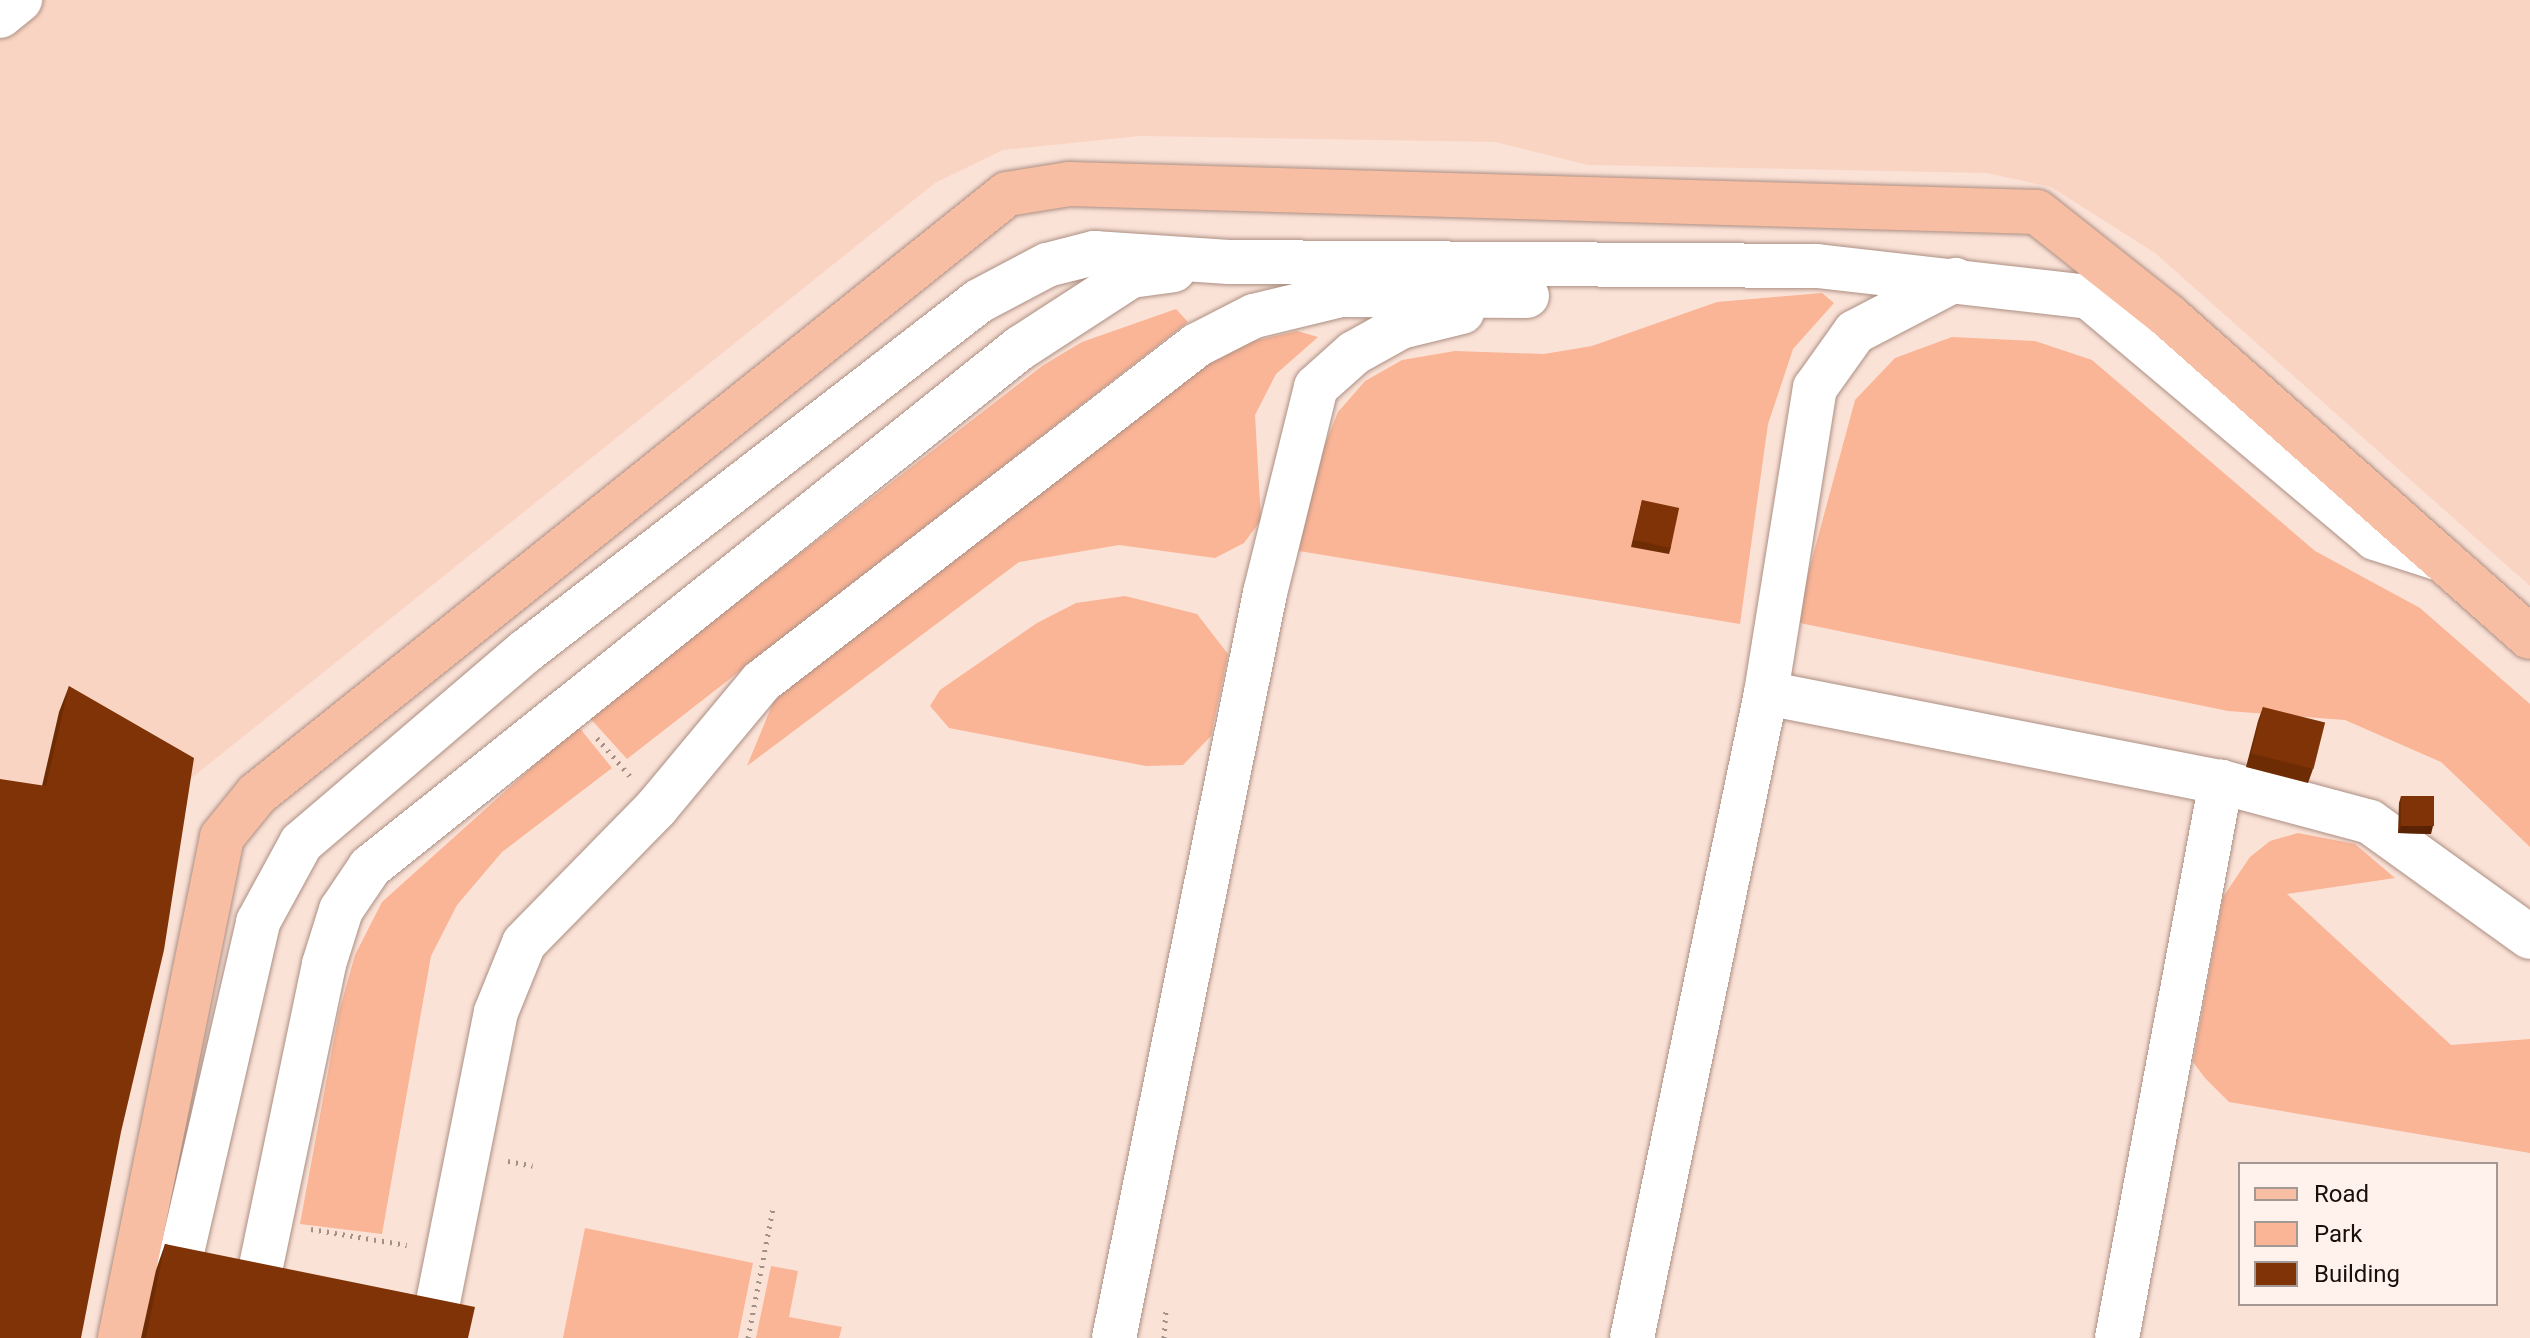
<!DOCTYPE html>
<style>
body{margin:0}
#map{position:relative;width:2530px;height:1338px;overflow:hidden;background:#fbe2d7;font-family:Roboto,sans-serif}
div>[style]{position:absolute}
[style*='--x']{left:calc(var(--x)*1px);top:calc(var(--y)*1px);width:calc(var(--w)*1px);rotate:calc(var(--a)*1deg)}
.built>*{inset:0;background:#fad4c3}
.green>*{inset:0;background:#fab496}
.path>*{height:5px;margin-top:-2.5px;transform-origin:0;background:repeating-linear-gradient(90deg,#a28f86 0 2px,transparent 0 8px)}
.roads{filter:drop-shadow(0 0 2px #ac8f83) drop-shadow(0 0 2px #ac8f83)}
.minor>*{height:44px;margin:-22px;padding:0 22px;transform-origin:22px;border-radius:22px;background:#fff}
.major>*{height:44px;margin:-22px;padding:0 22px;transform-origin:22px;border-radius:22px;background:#f8bea3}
.wall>*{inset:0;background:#6e2c05}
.shaded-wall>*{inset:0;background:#5a2404}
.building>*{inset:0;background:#803306;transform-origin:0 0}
span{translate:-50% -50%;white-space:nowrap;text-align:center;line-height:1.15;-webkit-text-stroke:8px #fff2ed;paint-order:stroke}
.legend{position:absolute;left:2238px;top:1162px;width:260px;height:144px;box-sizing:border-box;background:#fff2ed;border:2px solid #a39893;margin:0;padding:10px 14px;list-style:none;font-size:24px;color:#1a100b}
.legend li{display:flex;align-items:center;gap:16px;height:40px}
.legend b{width:40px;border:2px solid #a39893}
</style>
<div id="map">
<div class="built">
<div style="clip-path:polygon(0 0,2530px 0,2530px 586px,2155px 253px,2051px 187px,1986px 173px,1588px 165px,1495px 142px,1140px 136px,1003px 150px,935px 183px,184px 784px,0 1338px)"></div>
</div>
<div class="green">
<div style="clip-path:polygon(1822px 293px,1834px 303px,1793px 349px,1768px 424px,1740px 624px,1299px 551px,1310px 481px,1338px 412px,1365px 381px,1402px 360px,1455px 351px,1544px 354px,1592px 346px,1717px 302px)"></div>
<div style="clip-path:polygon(1176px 309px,1188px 322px,627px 759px,589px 717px,1042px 366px,1082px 342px)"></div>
<div style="clip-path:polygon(1297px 331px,1318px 337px,1276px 374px,1255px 415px,1261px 520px,1244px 543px,1215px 558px,1119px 545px,1019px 562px,747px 766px,782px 681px,1215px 350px)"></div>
<div style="clip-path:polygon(1952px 337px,2035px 341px,2092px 360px,2315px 551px,2420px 608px,2530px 704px,2530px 847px,2441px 762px,2345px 720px,2228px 711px,1795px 622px,1855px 400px,1895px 358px)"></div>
<div style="clip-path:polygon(1125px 596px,1197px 614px,1228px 654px,1211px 736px,1183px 765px,1146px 766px,949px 728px,930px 706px,940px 690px,1037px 623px,1076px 603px)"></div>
<div style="clip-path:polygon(578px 726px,612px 768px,502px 852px,457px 905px,431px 956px,382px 1234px,300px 1224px,339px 1012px,355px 955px,382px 902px)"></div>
<div style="clip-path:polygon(2298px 833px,2355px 844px,2395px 878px,2287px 894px,2451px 1045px,2530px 1039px,2530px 1153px,2229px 1102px,2205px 1078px,2193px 1062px,2223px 897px,2250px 857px,2270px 841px)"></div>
<div style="clip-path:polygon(585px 1228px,753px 1263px,738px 1338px,563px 1338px)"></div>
<div style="clip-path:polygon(771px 1266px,798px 1271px,789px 1317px,842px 1327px,839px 1338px,756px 1338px)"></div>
</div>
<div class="path">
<div style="--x:597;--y:738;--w:50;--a:49"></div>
<div style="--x:508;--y:1161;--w:25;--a:11"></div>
<div style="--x:311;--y:1229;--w:97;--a:9.5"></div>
<div style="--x:748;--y:1338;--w:132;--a:-79.1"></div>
<div style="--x:1164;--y:1338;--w:31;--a:-86"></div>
</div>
<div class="roads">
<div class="minor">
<div style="--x:0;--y:16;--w:26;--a:-39"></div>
<div style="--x:1766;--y:693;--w:464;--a:11.1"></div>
<div style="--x:177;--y:1274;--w:361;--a:-77"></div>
<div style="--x:258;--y:922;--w:90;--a:-61.4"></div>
<div style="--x:301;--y:843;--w:296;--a:-40.5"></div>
<div style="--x:526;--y:651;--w:572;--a:-37.69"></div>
<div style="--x:979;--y:301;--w:77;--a:-27.9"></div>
<div style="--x:1047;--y:265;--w:49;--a:-14.3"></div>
<div style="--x:1094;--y:253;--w:135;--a:3.8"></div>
<div style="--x:1229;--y:262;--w:588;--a:0.39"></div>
<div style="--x:1817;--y:266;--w:274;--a:6.5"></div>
<div style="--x:2089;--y:297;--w:374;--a:40.1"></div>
<div style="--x:2375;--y:538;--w:71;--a:17.9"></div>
<div style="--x:256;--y:1290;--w:333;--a:-78.2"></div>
<div style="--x:324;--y:964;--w:57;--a:-72.5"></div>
<div style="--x:341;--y:910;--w:52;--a:-56"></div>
<div style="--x:370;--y:867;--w:832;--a:-38.61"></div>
<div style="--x:1020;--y:348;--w:132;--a:-33"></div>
<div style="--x:1131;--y:276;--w:43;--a:-7.9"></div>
<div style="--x:433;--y:1327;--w:321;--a:-78.7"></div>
<div style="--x:496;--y:1012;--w:74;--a:-67.9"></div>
<div style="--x:524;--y:943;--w:190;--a:-45.6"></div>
<div style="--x:657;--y:807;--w:163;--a:-50.2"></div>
<div style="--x:761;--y:682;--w:551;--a:-37.7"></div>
<div style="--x:1197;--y:345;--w:64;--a:-27"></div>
<div style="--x:1254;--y:316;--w:89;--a:-13.6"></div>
<div style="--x:1341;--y:295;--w:186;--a:0.3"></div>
<div style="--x:1114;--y:1338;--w:760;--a:-78.54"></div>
<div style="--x:1265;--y:593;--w:212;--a:-76.1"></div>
<div style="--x:1316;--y:387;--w:51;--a:-41.8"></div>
<div style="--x:1354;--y:353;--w:54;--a:-29"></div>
<div style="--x:1401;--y:327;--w:63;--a:-13.8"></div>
<div style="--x:1632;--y:1338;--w:659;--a:-78.26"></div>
<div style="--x:1766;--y:693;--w:309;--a:-80.9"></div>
<div style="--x:1815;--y:388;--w:69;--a:-54.5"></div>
<div style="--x:1855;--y:332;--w:113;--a:-27.5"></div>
<div style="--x:2117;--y:1338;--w:566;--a:-79.41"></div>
<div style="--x:2221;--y:782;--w:154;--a:15"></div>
<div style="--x:2370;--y:822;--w:197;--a:35.7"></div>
</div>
<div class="major">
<div style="--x:120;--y:1338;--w:511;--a:-78.49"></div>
<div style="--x:222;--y:837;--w:55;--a:-50.9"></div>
<div style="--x:257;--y:794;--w:960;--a:-38.66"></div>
<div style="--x:1007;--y:194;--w:63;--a:-9.2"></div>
<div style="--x:1069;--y:184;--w:968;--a:1.66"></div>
<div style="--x:2037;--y:212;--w:166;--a:38.4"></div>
<div style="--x:2167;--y:315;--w:485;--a:41.6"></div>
</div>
</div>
<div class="wall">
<div style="clip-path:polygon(1642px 500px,1671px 547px,1669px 554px,1631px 547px)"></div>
<div style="clip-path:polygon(69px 686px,121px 1132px,42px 786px,59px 712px)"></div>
<div style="clip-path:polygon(2263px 707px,2313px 769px,2308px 783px,2246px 767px,2258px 721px)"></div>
<div style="clip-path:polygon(2401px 796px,2431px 834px,2398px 833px,2399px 803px)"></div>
<div style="clip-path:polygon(165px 1244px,468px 1338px,141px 1338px,156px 1270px)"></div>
</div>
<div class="shaded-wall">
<div style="clip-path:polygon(2401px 826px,2433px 826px,2431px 834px,2398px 833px)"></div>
</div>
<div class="building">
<div style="left:1642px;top:500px;width:38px;height:41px;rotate:12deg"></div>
<div style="clip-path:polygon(69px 686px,194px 758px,164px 950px,121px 1132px,81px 1338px,0 1338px,0 779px,46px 786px)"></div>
<div style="left:2263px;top:707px;width:64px;height:48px;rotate:14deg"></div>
<div style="left:2401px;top:796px;width:33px;height:30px"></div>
<div style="clip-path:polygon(165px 1244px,475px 1307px,468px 1338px,146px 1338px)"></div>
</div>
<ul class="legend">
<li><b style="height:10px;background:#f8bea3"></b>Road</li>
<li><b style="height:22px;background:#fab496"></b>Park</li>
<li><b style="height:22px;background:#803306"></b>Building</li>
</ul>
</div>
